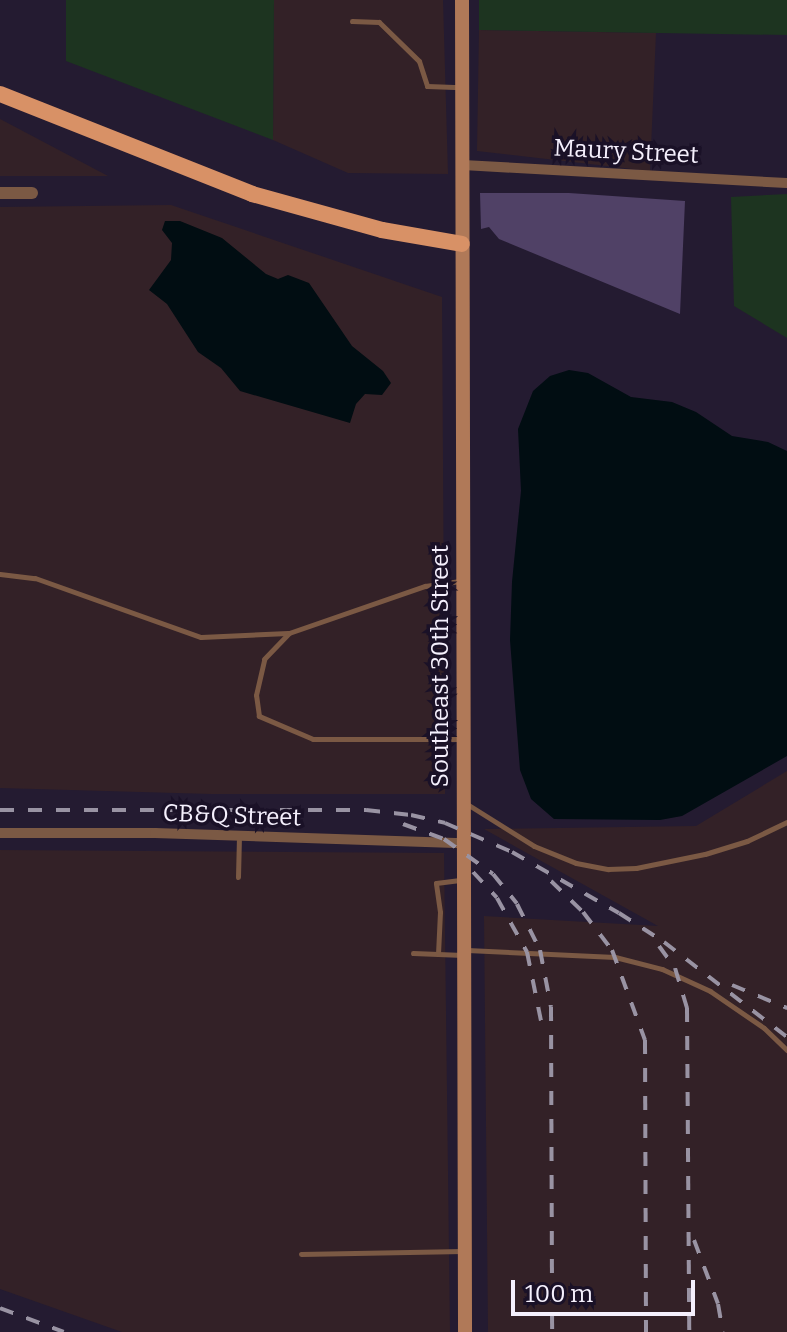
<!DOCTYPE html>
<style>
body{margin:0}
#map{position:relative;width:787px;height:1332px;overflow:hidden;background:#241b31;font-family:Bitter,serif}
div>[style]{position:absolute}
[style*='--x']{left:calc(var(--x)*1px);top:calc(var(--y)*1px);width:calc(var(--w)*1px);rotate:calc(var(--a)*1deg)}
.industrial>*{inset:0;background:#332127}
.green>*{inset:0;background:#1d3420}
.water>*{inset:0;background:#010d12}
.building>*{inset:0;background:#504166}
.service>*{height:5px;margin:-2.5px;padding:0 2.5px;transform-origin:2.5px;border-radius:2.5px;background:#7b5944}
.minor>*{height:10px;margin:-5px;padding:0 5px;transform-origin:5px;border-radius:5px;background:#7b5944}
.tertiary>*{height:12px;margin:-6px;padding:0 6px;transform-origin:6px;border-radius:6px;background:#7b5944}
.secondary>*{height:14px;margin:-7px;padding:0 7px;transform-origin:7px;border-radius:7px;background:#b07958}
.primary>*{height:16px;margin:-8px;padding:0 8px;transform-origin:8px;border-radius:8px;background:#d89166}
.rail>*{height:4px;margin-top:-2px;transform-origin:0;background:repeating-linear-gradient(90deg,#9993a3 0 14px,transparent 0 28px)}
span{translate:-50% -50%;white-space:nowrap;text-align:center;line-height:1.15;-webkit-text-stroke:7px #1a1127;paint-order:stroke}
.street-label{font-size:24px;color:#f5f0fd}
.scale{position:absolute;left:511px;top:1280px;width:184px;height:36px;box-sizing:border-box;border:4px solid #f5f0fd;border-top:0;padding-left:10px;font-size:24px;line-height:28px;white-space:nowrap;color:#f5f0fd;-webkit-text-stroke:6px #1a1127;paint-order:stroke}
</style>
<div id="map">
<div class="industrial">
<div style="clip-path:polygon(274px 0,443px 0,448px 174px,348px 173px,273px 140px)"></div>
<div style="clip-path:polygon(479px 30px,656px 33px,650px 171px,477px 151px)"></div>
<div style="clip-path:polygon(0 119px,2px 120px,108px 176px,0 176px)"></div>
<div style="clip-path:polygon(171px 205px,442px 297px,445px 794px,211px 794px,0 788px,0 207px)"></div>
<div style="clip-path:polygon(787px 771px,787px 1332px,488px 1332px,484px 916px,658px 926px,484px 829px,696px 826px)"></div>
<div style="clip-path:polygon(0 850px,444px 853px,450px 1332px,122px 1332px,0 1289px)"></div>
</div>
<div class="green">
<div style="clip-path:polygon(66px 0,274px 0,273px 140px,66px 61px)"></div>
<div style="clip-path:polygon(479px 0,787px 0,787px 35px,479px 30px)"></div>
<div style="clip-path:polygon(787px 194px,787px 338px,734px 306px,731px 197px)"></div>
</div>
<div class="water">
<div style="clip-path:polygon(165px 221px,180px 221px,222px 238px,266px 274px,278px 279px,288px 275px,309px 283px,352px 346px,383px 371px,391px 383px,382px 395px,365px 394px,356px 404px,350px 423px,240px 391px,221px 368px,198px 352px,167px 304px,149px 290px,171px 260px,172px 243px,162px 230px)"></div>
<div style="clip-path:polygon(569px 370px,588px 373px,631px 397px,672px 402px,696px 412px,732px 436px,768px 442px,787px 451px,787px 756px,682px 816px,660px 820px,554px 819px,531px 799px,520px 770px,510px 640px,512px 582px,521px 491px,518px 429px,533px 391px,550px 376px)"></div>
</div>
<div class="building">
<div style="clip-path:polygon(480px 193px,569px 193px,685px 201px,680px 314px,499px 239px,489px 227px,481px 229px)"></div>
</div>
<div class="service">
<div style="--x:352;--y:21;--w:27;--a:2"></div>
<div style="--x:379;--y:22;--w:56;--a:44.3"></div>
<div style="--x:419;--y:61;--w:26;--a:72"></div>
<div style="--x:427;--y:86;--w:34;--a:2"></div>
<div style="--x:0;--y:574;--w:35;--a:7"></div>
<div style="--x:35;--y:578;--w:176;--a:19.6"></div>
<div style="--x:201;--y:637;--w:87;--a:-2.6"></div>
<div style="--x:460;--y:739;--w:147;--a:180"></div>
<div style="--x:313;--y:739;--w:59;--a:-156.9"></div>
<div style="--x:259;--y:716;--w:21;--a:-98"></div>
<div style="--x:256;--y:695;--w:37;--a:-77"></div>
<div style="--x:264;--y:659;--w:36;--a:-46"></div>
<div style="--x:289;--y:633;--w:144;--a:-19.1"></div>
<div style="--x:425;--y:586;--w:37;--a:-8"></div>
<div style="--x:467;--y:804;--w:79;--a:32.1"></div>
<div style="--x:534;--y:846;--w:45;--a:22"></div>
<div style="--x:576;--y:863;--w:33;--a:11"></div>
<div style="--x:608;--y:869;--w:28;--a:-2"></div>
<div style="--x:636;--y:868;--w:70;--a:-11.5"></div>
<div style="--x:705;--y:854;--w:44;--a:-17.2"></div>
<div style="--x:747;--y:841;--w:44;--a:-25.4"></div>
<div style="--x:238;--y:877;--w:40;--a:-88.6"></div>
<div style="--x:467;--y:950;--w:148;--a:2.7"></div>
<div style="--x:615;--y:957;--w:49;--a:14.3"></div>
<div style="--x:662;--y:969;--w:53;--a:24.6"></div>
<div style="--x:710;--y:991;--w:65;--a:34.4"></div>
<div style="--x:764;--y:1028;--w:32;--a:44"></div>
<div style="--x:413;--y:953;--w:50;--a:2.3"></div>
<div style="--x:438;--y:954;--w:42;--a:-87.3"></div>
<div style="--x:440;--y:912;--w:29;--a:-98"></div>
<div style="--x:436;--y:883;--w:26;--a:-7"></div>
<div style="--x:301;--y:1254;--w:162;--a:-1.1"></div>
</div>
<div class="minor">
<div style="--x:463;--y:165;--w:324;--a:3.2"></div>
<div style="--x:0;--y:833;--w:155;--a:0"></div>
<div style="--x:155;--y:833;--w:308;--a:1.9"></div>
</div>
<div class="tertiary">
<div style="--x:0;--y:193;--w:32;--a:0"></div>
</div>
<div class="secondary">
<div style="--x:462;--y:0;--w:1332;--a:89.87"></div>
</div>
<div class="primary">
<div style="--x:0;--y:94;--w:271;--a:21.6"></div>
<div style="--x:252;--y:194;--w:135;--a:15.5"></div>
<div style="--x:382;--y:230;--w:81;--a:9.9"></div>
</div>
<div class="rail">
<div style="--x:0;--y:810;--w:366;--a:0"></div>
<div style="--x:366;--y:810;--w:45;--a:6.3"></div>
<div style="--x:411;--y:815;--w:35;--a:13"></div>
<div style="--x:445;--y:823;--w:73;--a:23.4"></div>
<div style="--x:512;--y:852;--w:123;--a:29.7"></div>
<div style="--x:619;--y:913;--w:54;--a:32.8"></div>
<div style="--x:664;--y:942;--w:155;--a:37.7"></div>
<div style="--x:403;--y:824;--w:44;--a:20.1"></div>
<div style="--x:444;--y:839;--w:60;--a:35.5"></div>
<div style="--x:493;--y:874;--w:38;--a:51"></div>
<div style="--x:517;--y:904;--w:51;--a:63.4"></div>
<div style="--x:540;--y:950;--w:58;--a:79.1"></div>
<div style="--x:551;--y:1007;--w:325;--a:89.8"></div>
<div style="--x:473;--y:872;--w:35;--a:47"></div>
<div style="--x:497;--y:898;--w:62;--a:60.9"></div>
<div style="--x:527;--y:952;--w:70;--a:78.5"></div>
<div style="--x:551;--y:881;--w:45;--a:44.1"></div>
<div style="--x:583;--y:912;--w:48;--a:52.7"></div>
<div style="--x:612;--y:950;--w:96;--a:69.9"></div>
<div style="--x:645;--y:1040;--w:292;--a:89.8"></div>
<div style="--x:659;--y:946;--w:27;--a:54"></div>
<div style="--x:675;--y:968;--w:42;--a:73.3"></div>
<div style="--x:687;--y:1008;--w:324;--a:89.6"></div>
<div style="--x:732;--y:985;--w:60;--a:22.7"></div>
<div style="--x:694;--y:1240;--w:68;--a:69.4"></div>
<div style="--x:718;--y:1304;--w:28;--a:80"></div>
<div style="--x:0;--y:1308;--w:68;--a:20.6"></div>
</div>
<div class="street-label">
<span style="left:626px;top:152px;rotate:3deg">Maury Street</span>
<span style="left:441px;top:666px;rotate:-90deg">Southeast 30th Street</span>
<span style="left:232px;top:816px;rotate:2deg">CB&amp;Q Street</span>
</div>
<div class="scale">100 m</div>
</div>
